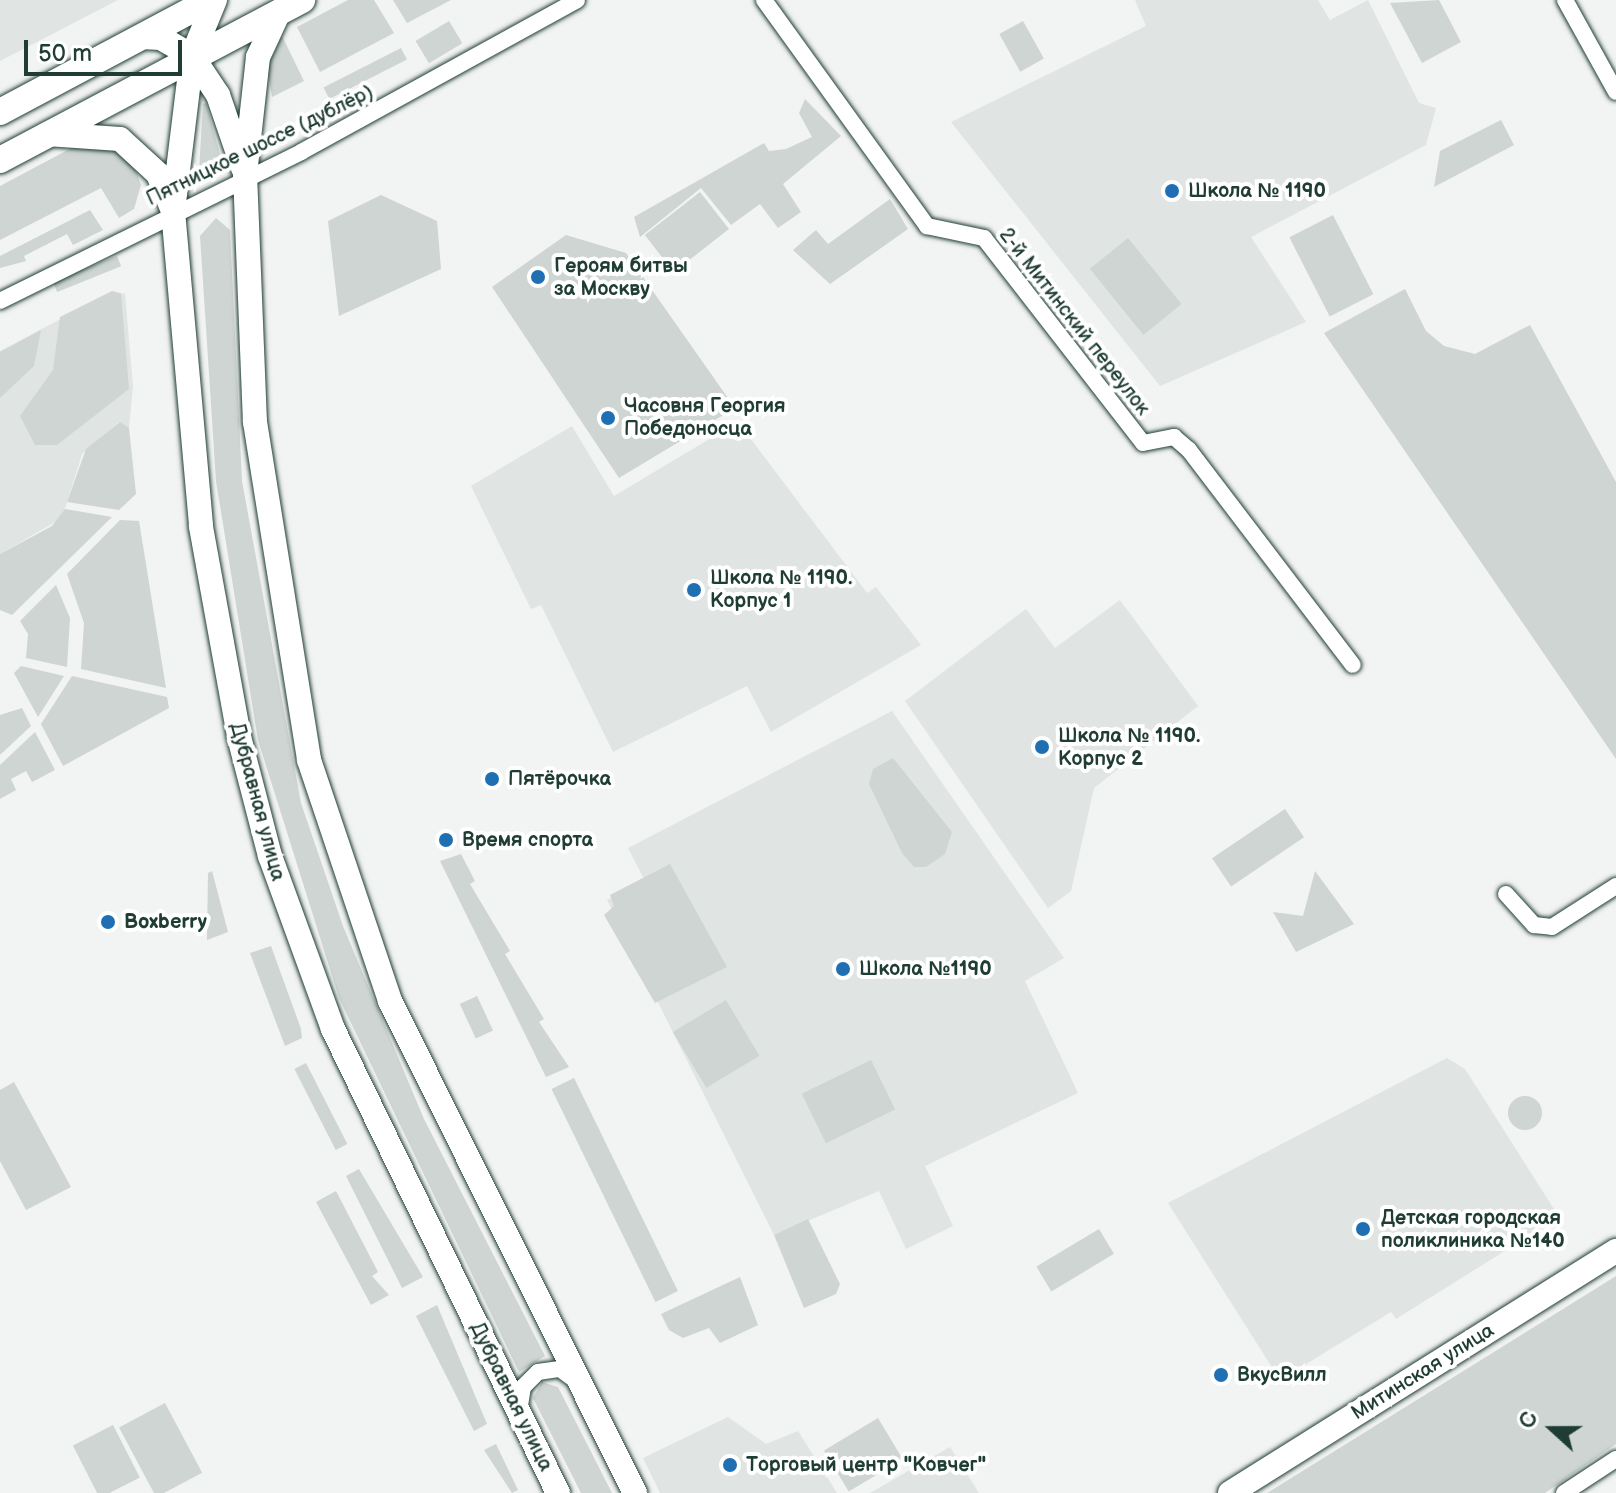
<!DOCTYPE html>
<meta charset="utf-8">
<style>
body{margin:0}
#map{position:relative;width:1616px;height:1493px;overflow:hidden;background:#f2f3f3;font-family:"Balsamiq Sans",sans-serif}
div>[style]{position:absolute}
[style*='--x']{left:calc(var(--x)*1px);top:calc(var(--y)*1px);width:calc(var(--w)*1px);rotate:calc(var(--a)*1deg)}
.built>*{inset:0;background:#e0e4e3}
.green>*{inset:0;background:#ced5d3;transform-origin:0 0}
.round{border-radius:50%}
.roads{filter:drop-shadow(0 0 2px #1f3d34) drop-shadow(0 0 2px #1f3d34)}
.street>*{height:16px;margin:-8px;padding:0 8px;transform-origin:8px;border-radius:8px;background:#fff}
.secondary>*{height:24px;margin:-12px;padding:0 12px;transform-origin:12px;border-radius:12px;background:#fff}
.primary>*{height:26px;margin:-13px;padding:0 13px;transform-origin:13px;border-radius:13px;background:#fff}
.dots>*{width:22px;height:22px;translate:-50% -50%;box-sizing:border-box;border:4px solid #fff;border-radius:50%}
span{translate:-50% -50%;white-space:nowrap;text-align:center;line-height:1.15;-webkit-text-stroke:8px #fff;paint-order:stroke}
.street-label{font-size:20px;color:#1f3d34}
.poi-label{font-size:20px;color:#1f3d34;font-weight:700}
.left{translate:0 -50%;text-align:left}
.north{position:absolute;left:1512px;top:1389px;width:80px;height:80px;-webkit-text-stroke:6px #fff;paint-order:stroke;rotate:291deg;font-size:22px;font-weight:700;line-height:32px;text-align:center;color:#1f3d34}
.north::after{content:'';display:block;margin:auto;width:28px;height:36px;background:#1f3d34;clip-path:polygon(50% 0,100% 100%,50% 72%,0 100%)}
.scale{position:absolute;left:24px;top:40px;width:158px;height:36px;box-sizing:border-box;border:4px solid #1f3d34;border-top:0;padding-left:10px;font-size:24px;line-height:28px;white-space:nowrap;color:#1f3d34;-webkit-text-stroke:6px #fff;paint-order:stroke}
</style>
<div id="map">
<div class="built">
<div style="clip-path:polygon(0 0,118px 0,0 61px)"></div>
<div style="clip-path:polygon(1135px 0,1318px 0,1330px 20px,1368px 0,1419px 103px,1436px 108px,1426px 145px,1251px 237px,1306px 322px,1160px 386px,951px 122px,1146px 26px)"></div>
<div style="clip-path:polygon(114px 291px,125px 294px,133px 386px,129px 428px,119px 422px,82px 454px,62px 518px,0 554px,0 351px)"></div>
<div style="clip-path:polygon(738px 422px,867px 593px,876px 587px,921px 645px,771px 732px,747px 686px,613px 752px,541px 605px,531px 609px,471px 486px,572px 426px,614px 496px)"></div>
<div style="clip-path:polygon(1120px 600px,1198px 706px,1094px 788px,1071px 891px,1048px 908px,905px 701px,1026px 609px,1055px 648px)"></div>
<div style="clip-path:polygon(892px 711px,1064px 958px,1025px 981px,1078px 1093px,925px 1166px,953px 1226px,906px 1249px,879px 1191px,774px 1235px,607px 900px,645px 881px,628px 848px)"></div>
<div style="clip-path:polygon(1447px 1058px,1465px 1069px,1559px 1217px,1396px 1319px,1391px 1312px,1280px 1380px,1168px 1203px)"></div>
<div style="clip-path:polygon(728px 1417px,766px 1444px,798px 1431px,837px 1493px,660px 1493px,643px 1458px)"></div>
<div style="clip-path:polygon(950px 1447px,979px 1493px,870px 1493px)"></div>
</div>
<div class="green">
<div style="clip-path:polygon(348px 0,374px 0,394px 33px,320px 72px,297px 27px)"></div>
<div style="clip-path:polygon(393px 0,451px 0,407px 23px)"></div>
<div style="clip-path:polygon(1439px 0,1461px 42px,1422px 63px,1390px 3px)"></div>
<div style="left:449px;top:21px;width:26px;height:39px;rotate:59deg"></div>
<div style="left:1023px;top:21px;width:43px;height:27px;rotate:61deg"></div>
<div style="clip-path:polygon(282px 36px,304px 81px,272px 97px,267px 67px)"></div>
<div style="left:401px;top:48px;width:13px;height:87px;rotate:63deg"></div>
<div style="clip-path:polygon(805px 99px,841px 136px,783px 184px,801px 212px,778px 228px,760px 204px,731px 225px,701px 188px,640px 237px,634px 217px,764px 143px,769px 151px,786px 149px,812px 137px,799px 113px)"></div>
<div style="clip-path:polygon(206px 103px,221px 158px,199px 171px,203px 104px)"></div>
<div style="clip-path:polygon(1501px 120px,1514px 145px,1434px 187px,1440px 151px)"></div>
<div style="clip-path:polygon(104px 142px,133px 162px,141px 185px,134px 209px,119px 218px,101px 188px,0 240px,0 186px,79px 144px)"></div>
<div style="left:700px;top:192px;width:47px;height:70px;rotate:52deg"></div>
<div style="clip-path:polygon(381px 195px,437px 221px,441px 269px,339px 316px,328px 221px)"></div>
<div style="clip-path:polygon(890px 199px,908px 229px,830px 284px,793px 250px,816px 230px,828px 244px)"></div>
<div style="clip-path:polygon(90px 210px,103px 230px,73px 245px,67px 234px,24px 256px,26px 261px,0 268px,0 256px)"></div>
<div style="left:1333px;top:215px;width:89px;height:49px;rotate:63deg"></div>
<div style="clip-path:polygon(216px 218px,230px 230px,242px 481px,301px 803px,343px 926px,424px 1119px,545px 1356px,519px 1372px,339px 998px,258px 740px,216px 481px,200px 236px)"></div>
<div style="clip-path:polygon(566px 235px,626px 253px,735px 408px,619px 478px,492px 287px)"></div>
<div style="left:1128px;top:238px;width:85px;height:49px;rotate:51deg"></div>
<div style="left:117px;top:256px;width:11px;height:69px;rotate:68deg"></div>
<div style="clip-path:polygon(1405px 289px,1426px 331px,1444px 346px,1475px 354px,1530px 325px,1616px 482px,1616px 759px,1324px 333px)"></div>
<div style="clip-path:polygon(112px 291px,121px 294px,129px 389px,57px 445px,35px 445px,20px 416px,53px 370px,60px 317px)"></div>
<div style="clip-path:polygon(41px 330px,34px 366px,0 398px,0 352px)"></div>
<div style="clip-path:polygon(120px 422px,129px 428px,136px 494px,119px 510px,67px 502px,86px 449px)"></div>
<div style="clip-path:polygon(65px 509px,112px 517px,12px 615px,0 610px,0 554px,52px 526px)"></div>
<div style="clip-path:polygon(120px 520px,139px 521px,166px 688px,81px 669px,84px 623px,67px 574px)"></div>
<div style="clip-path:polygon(56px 585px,70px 618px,67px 667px,26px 658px,28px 634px,20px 621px)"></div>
<div style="clip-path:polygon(21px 666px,64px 676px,38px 717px,14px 673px)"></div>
<div style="clip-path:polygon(72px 676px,167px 697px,169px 708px,63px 766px,41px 724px)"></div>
<div style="clip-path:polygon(22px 708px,31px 726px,0 755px,0 715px)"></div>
<div style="clip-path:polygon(35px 732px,55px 770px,32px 782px,26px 771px,11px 779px,16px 790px,0 799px,0 765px)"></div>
<div style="clip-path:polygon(893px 758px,952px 832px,945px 854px,926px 867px,914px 867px,902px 853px,869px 784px,873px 769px)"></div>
<div style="left:1285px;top:809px;width:34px;height:88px;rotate:56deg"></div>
<div style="clip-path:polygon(461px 854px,475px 881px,470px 884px,510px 951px,505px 954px,544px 1019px,539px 1022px,569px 1067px,546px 1077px,440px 861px)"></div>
<div style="clip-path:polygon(670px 864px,727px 967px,655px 1003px,604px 915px,614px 906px,610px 895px)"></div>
<div style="clip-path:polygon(212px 871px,228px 932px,207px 940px,208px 873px)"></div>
<div style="clip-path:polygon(1315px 871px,1354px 924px,1296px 952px,1273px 912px,1303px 916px)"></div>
<div style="clip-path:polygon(271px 946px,301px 1029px,302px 1038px,285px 1046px,250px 953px)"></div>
<div style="left:477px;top:996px;width:38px;height:19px;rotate:65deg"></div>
<div style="left:726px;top:1000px;width:65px;height:62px;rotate:59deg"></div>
<div style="left:871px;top:1060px;width:55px;height:77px;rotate:64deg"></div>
<div style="left:306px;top:1063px;width:91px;height:13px;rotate:63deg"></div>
<div style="left:574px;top:1078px;width:237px;height:25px;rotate:64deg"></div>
<div style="clip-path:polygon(14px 1082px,71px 1187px,26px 1210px,0 1161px,0 1090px)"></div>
<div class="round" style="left:1508px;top:1096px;width:34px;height:34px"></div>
<div style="clip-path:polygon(359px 1169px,423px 1277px,402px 1288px,346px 1176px)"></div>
<div style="clip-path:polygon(336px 1191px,378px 1272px,372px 1276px,389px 1295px,371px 1305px,316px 1202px)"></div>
<div style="clip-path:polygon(808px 1219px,840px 1284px,836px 1294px,804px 1308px,774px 1235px)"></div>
<div style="left:1099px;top:1229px;width:29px;height:73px;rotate:59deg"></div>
<div style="clip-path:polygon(1616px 1276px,1616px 1444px,1545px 1493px,1267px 1493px)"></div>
<div style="clip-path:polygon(740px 1277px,758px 1325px,720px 1343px,709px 1328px,683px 1338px,669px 1330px,661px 1314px)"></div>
<div style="clip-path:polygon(437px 1305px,487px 1424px,474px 1431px,416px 1316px)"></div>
<div style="clip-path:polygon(542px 1382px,558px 1387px,612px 1493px,581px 1493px,533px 1398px)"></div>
<div style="left:165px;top:1403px;width:79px;height:52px;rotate:62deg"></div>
<div style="left:878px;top:1418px;width:48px;height:63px;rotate:59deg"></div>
<div style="left:113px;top:1425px;width:59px;height:45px;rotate:63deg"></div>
<div style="clip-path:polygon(496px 1444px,518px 1490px,512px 1493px,484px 1450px)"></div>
</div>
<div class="roads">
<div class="street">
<div style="--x:764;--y:0;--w:279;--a:54.2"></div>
<div style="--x:927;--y:226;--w:58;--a:11.9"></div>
<div style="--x:984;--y:238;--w:259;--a:52.2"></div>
<div style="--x:1143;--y:443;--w:32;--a:-11"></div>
<div style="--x:1174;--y:437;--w:20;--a:41"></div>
<div style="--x:1189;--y:450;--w:270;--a:52.7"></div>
<div style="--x:1565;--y:0;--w:105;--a:61"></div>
<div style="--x:0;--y:301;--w:336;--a:-26.3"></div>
<div style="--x:301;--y:152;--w:315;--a:-28.8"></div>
<div style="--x:1506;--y:894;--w:42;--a:47.9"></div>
<div style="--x:1534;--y:925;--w:18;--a:6"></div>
<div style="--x:1552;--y:927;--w:76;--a:-32.6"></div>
<div style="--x:519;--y:1412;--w:25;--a:-81"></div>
<div style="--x:523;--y:1387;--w:21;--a:-45"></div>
<div style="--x:538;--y:1372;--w:22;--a:-8"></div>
<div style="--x:560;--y:1369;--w:22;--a:36"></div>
<div style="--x:1564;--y:1493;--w:62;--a:-33.2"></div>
</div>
<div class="secondary">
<div style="--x:215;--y:0;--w:61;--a:112.3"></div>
<div style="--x:192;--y:56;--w:156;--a:97"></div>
<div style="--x:173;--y:211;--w:317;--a:84.9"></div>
<div style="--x:201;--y:527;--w:213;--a:79.7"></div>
<div style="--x:239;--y:737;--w:123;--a:75.4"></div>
<div style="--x:270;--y:856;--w:184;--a:70"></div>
<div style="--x:333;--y:1029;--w:516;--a:64.13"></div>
<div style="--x:279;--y:12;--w:50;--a:115"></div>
<div style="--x:258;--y:57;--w:118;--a:96.3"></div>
<div style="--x:245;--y:174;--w:248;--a:87.7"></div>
<div style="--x:255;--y:422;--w:342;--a:80.9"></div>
<div style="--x:309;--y:760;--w:254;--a:71.4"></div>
<div style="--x:390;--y:1001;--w:550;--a:63.53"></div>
<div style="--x:141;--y:37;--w:20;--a:3"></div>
<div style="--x:161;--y:38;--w:36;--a:30"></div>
<div style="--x:192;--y:56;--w:47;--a:56.3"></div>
<div style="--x:218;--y:95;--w:77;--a:71.1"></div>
<div style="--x:47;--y:134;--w:73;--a:3.9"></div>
<div style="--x:120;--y:139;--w:52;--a:42.6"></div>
<div style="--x:158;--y:174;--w:37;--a:68"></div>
<div style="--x:1230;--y:1493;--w:456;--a:-32.1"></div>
</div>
<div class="primary">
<div style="--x:0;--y:112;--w:239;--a:-28"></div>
<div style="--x:0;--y:160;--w:342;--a:-27.9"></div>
</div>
</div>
<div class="dots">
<div style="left:1172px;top:191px;background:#1f6fb2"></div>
<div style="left:538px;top:277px;background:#1f6fb2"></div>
<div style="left:608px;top:418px;background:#1f6fb2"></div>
<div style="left:694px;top:590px;background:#1f6fb2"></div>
<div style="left:1042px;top:747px;background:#1f6fb2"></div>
<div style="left:492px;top:779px;background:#1f6fb2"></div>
<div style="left:446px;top:840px;background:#1f6fb2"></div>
<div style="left:108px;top:922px;background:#1f6fb2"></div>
<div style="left:843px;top:969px;background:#1f6fb2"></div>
<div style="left:1363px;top:1229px;background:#1f6fb2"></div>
<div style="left:1221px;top:1375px;background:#1f6fb2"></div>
<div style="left:730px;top:1465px;background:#1f6fb2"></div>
</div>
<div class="street-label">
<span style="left:260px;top:146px;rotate:-26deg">Пятницкое шоссе (дублёр)</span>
<span style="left:1074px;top:322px;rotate:52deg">2-й Митинский переулок</span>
<span style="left:257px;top:802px;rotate:75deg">Дубравная улица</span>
<span style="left:1423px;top:1372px;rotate:-32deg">Митинская улица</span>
<span style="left:511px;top:1397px;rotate:64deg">Дубравная улица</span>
</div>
<div class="poi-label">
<span class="left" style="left:1188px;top:191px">Школа № 1190</span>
<span class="left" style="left:554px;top:278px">Героям битвы<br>за Москву</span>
<span class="left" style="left:624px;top:418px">Часовня Георгия<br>Победоносца</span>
<span class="left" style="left:710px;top:590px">Школа № 1190.<br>Корпус 1</span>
<span class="left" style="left:1058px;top:748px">Школа № 1190.<br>Корпус 2</span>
<span class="left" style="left:508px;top:779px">Пятёрочка</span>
<span class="left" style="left:462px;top:840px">Время спорта</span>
<span class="left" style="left:124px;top:922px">Boxberry</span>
<span class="left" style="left:859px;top:969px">Школа №1190</span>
<span class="left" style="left:1381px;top:1230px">Детская городская<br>поликлиника №140</span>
<span class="left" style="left:1237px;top:1375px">ВкусВилл</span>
<span class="left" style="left:746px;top:1465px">Торговый центр "Ковчег"</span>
</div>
<div class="north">С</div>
<div class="scale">50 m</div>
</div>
